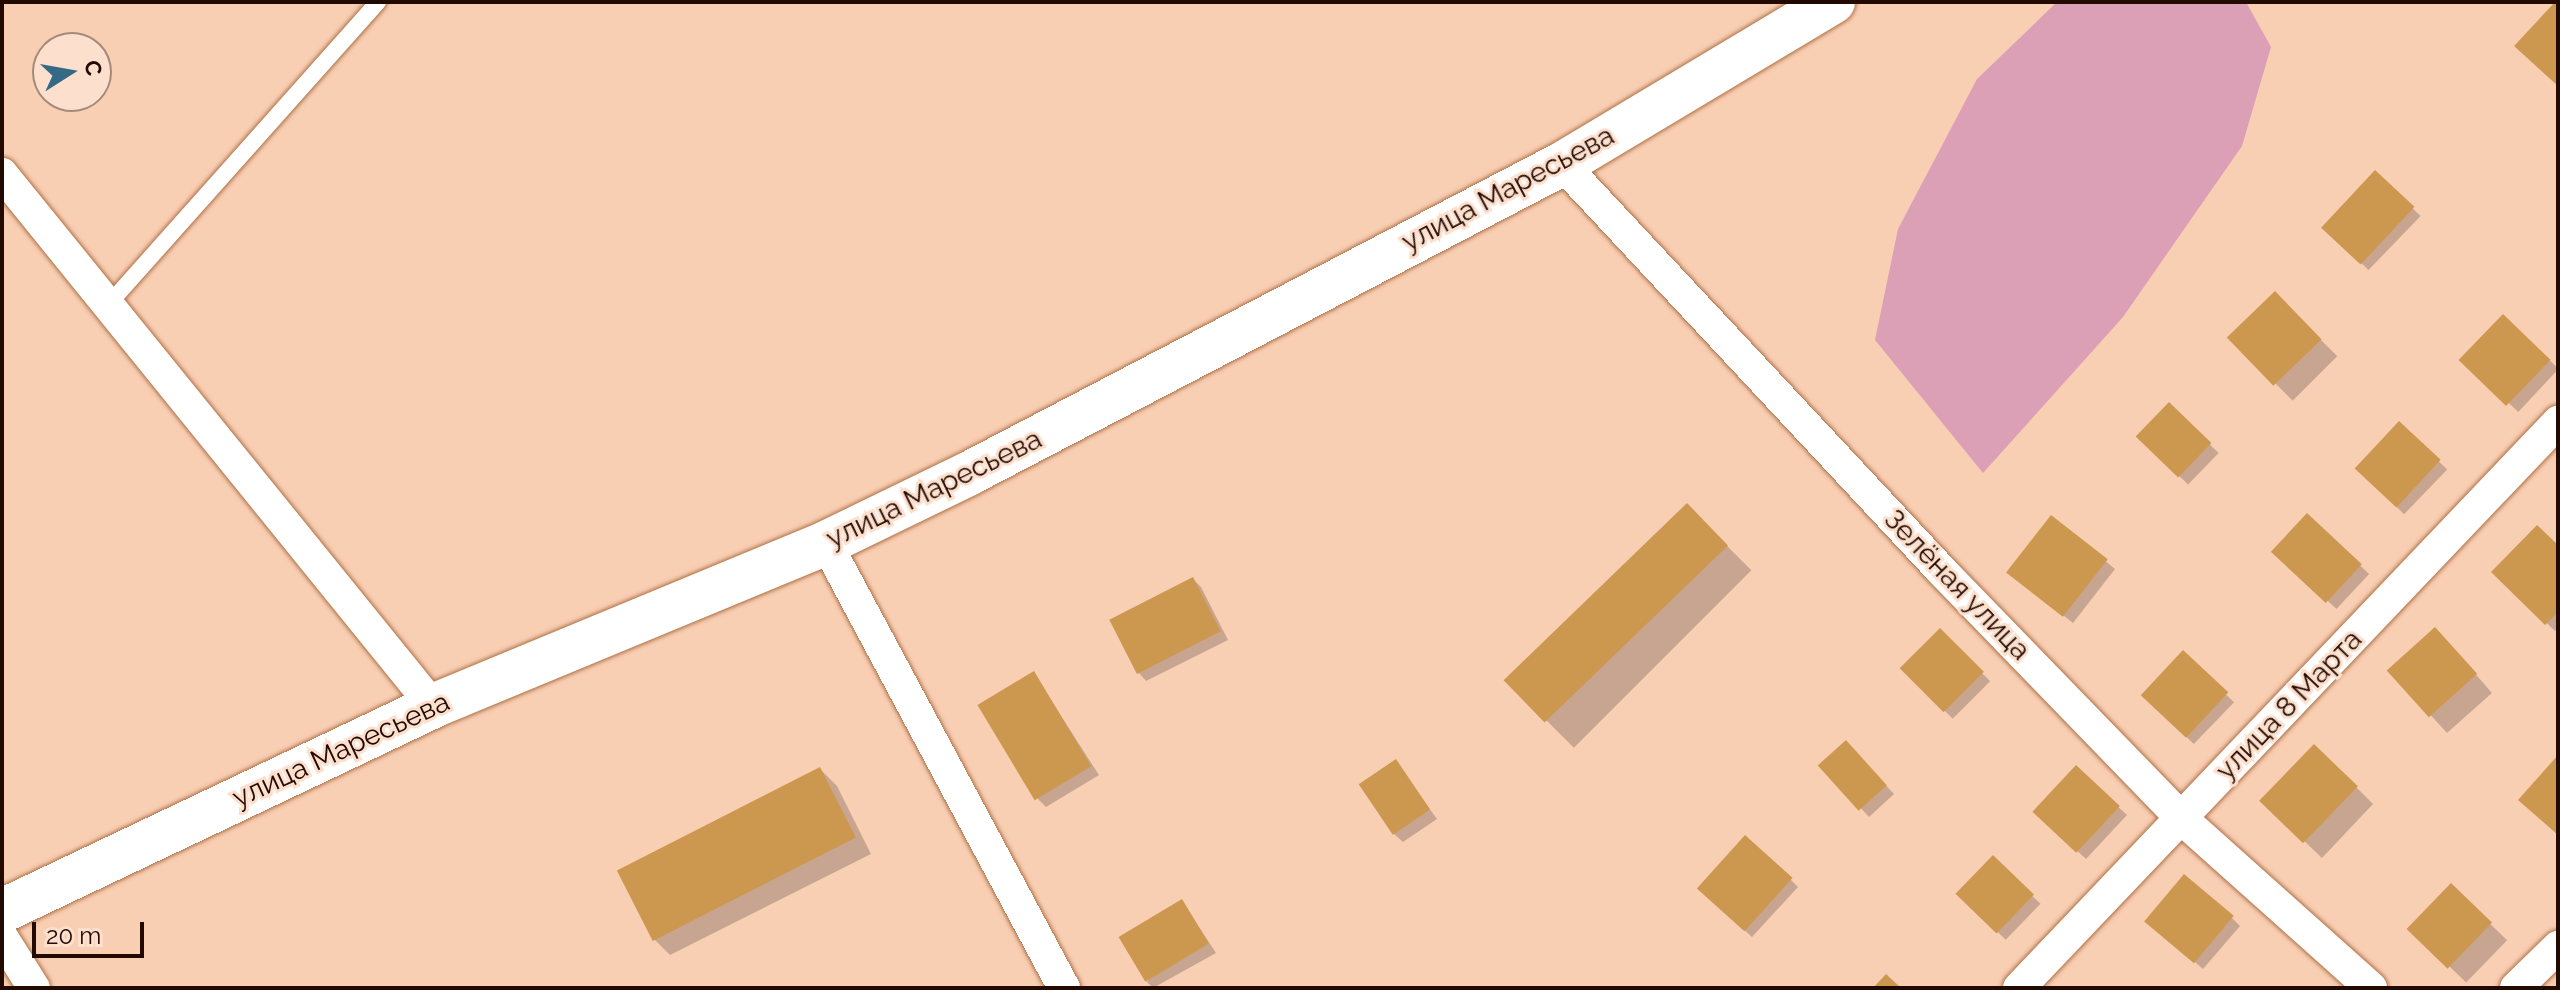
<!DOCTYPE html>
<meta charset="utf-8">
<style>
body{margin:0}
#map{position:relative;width:2560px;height:990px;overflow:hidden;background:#f9cfb4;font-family:Raleway,sans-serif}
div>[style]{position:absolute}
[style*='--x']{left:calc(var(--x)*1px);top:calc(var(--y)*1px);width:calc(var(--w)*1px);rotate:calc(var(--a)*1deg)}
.green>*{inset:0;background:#db9fb6}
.shadow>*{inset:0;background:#0003;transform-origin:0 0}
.building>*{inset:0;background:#cc984f;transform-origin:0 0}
.roads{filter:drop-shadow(0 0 2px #af7044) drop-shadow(0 0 2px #af7044)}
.lane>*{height:16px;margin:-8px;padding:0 8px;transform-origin:8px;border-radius:8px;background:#fff}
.street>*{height:32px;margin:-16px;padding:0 16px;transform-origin:16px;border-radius:16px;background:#fff}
.primary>*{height:44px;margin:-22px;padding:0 22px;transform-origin:22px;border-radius:22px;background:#fff}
span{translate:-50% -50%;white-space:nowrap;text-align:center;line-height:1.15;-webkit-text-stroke:6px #fcdfcd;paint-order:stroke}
.street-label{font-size:28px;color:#220a00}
.frame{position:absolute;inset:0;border:4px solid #220a00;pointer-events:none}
.north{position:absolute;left:32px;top:32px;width:80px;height:80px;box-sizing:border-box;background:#fcdfcd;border:2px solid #a58a7b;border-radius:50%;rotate:79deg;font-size:22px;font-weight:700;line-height:32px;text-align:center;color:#220a00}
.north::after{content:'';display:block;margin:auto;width:28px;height:36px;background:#356a86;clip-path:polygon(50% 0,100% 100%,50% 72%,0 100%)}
.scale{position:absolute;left:32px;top:922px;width:112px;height:36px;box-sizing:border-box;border:4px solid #220a00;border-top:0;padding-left:10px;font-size:24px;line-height:28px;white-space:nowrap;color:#220a00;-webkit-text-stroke:6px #fcdfcd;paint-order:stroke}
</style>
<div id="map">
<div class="green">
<div style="clip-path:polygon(2057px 2px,2246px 2px,2271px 47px,2242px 146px,2123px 317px,1983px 473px,1875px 340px,1898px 229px,1977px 79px)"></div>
</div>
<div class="shadow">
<div style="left:2376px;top:173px;width:62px;height:75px;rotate:44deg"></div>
<div style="left:2275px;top:294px;width:88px;height:63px;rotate:45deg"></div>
<div style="left:2503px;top:317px;width:76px;height:59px;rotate:43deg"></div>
<div style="left:2169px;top:405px;width:69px;height:44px;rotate:44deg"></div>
<div style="left:2399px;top:423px;width:67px;height:62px;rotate:44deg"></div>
<div style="left:1687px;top:506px;width:91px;height:251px;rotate:45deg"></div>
<div style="left:2307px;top:516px;width:85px;height:48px;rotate:43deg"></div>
<div style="clip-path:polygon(2052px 517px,2115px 569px,2073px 623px,2017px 579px)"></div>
<div style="clip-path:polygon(2558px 548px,2558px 628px,2555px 631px,2494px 572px)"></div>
<div style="clip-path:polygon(1193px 579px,1201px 587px,1228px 640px,1146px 681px,1138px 672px)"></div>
<div style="left:1940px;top:631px;width:71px;height:53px;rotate:45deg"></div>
<div style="clip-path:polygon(2452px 647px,2492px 693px,2447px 733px,2390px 671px)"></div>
<div style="left:2183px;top:653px;width:71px;height:58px;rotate:44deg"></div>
<div style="clip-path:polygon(1034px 674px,1099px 775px,1046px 807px,1038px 799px)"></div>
<div style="clip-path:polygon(1854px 751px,1894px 794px,1869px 817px,1821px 765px)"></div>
<div style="clip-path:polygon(1396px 762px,1437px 819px,1403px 842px,1394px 834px)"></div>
<div style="clip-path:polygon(2076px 768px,2127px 815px,2086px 859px,2044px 820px)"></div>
<div style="clip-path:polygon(820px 769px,837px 786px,871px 854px,670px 955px,653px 938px)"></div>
<div style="clip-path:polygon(2356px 787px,2373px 804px,2322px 858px,2280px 818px)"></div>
<div style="left:1993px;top:858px;width:66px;height:50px;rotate:44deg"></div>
<div style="clip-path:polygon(1790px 879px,1798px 887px,1752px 937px,1707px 896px)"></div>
<div style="left:2451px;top:886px;width:78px;height:59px;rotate:44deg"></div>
<div style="clip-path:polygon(1182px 901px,1216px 953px,1153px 988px,1147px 982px)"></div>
<div style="clip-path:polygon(2232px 918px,2240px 926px,2203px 969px,2155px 928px)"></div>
</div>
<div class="building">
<div style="clip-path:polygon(2555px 2px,2558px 4px,2558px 86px,2514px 46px)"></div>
<div style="left:2375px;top:170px;width:54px;height:79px;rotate:43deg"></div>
<div style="left:2275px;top:291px;width:67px;height:67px;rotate:46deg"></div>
<div style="left:2503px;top:314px;width:66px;height:64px;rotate:44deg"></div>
<div style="left:2169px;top:402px;width:59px;height:48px;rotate:44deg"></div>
<div style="left:2399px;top:421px;width:57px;height:65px;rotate:43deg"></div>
<div style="left:1687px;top:503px;width:59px;height:255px;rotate:46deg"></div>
<div style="left:2307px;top:513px;width:75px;height:53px;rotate:43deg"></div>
<div style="left:2051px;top:515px;width:72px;height:73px;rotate:38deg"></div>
<div style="clip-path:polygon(2537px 525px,2558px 545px,2558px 612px,2545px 625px,2491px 572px)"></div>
<div style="left:1193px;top:577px;width:61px;height:94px;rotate:63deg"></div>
<div style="left:2435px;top:627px;width:63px;height:65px;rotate:48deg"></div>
<div style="left:1940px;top:628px;width:62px;height:57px;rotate:45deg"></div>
<div style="left:2183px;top:650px;width:62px;height:62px;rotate:43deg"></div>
<div style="left:1034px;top:671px;width:111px;height:66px;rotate:59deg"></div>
<div style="left:1846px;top:740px;width:61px;height:38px;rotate:48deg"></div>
<div style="left:2314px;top:744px;width:61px;height:79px;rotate:44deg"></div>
<div style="clip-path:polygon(2558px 755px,2558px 835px,2518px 800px)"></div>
<div style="left:1396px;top:759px;width:61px;height:45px;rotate:56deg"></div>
<div style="left:2076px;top:765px;width:60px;height:64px;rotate:43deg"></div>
<div style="left:820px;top:767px;width:79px;height:228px;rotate:63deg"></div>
<div style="left:1745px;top:835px;width:64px;height:72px;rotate:42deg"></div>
<div style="left:1993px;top:855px;width:57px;height:54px;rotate:44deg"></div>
<div style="left:2184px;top:874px;width:65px;height:62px;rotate:40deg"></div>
<div style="left:2451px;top:883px;width:57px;height:64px;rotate:44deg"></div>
<div style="left:1182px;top:899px;width:52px;height:74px;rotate:59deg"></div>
<div style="clip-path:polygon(1886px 974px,1901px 988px,1873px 988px)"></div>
</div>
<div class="roads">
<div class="lane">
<div style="--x:108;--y:305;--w:406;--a:-48.3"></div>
</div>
<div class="street">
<div style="--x:1562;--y:164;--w:555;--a:46.97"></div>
<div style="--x:1941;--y:570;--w:345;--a:45.9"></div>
<div style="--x:2181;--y:818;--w:255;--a:41.8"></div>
<div style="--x:2;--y:174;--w:685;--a:50.99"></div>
<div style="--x:826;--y:543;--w:505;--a:61.86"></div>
<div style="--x:2;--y:937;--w:60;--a:57.9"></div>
<div style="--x:2019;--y:988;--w:782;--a:-46.4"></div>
<div style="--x:2516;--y:988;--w:59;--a:-44.3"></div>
</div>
<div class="primary">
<div style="--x:2;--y:911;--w:477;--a:-25.4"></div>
<div style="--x:433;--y:706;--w:425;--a:-22.5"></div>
<div style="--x:826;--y:543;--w:158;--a:-25.9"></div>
<div style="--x:968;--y:474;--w:670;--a:-27.56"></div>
<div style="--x:1562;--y:164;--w:316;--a:-30.9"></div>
</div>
</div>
<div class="street-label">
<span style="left:1508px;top:189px;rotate:-28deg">улица Маресьева</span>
<span style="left:934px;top:489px;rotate:-26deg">улица Маресьева</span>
<span style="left:1957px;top:585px;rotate:46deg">Зелёная улица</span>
<span style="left:2289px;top:705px;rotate:-46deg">улица 8 Марта</span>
<span style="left:341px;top:750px;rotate:-25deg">улица Маресьева</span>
</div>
<div class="frame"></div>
<div class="north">С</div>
<div class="scale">20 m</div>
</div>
